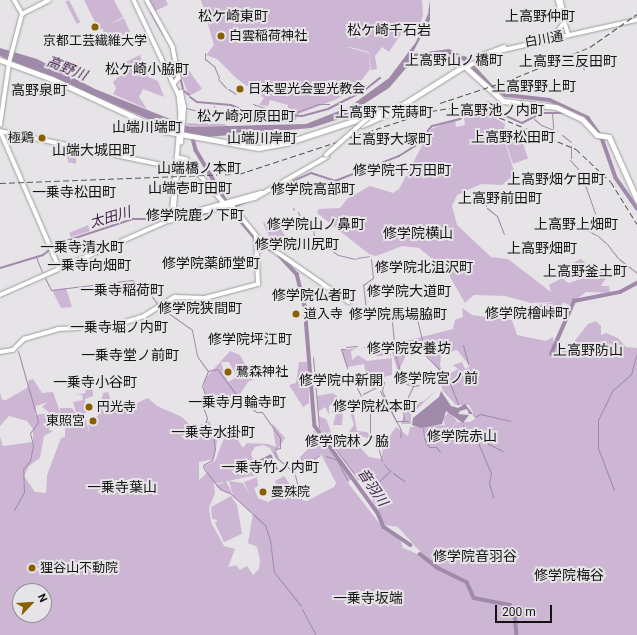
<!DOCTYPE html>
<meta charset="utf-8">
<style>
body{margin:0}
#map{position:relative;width:637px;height:635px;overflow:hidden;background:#e6e4e7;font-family:Roboto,"Noto Sans JP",sans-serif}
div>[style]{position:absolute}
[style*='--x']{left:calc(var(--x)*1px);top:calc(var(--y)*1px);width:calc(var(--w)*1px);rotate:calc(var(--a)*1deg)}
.green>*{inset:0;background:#ccb6d4;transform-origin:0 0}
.water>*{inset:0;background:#a189aa}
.stream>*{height:1px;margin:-0.5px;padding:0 0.5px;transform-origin:0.5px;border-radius:0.5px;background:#a189aa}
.canal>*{height:2px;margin:-1px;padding:0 1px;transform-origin:1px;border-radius:1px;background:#a189aa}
.river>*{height:3.5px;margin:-1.75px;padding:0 1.75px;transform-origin:1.75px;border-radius:1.75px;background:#a189aa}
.roads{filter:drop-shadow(0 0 1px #9f9ca0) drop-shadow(0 0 1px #9f9ca0)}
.secondary>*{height:3.5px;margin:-1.75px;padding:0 1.75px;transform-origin:1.75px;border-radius:1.75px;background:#fff}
.highway>*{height:5px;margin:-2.5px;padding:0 2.5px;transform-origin:2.5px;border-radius:2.5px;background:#fff}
.rail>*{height:1px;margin-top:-0.5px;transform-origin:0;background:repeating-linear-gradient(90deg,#575658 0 6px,transparent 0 9px)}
.bridges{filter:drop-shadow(0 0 1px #9f9ca0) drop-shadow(0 0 1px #9f9ca0)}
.secondary-bridge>*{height:3.5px;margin:-1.75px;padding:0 1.75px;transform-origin:1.75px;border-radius:1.75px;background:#fff}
.dots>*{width:11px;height:11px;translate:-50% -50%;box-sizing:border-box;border:2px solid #e6e4e7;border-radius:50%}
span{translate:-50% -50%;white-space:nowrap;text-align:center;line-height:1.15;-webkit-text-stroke:4px #e6e4e7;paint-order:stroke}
.poi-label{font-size:13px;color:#141314}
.left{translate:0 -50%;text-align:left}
.right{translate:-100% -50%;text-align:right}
.street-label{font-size:13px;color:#141314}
.neighbourhood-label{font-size:14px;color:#141314}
.water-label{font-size:14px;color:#44234f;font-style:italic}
.north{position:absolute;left:12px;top:583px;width:40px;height:40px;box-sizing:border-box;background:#e6e4e7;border:1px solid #929093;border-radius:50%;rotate:65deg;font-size:11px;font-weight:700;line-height:16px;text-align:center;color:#141314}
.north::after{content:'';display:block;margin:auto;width:14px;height:18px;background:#886000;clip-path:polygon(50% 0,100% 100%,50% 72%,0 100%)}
.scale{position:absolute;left:495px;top:605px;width:57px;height:18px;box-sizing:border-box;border:2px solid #141314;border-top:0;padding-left:5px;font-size:12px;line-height:14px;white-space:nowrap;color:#141314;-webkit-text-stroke:3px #e6e4e7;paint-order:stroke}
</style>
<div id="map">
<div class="green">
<div style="left:69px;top:0;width:25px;height:4px;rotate:63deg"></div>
<div style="clip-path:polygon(84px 0,114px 0,123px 17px,99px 30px)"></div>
<div style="clip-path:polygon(148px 0,166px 0,168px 5px,153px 12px)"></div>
<div style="clip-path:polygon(422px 0,423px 16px,415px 36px,403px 31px,389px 52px,382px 47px,375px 56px,377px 69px,371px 70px,369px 52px,354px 48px,346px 47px,369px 53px,370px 69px,357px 86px,337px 99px,298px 114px,295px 121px,279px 122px,279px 111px,287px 112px,288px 105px,270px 100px,268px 106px,259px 105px,264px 98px,236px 78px,217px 59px,206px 55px,214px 45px,201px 0)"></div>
<div style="left:124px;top:18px;width:15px;height:24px;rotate:67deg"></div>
<div style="clip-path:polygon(140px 55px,148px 77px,158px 81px,164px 97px,143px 89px,139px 97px,147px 109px,113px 94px,116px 88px,113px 82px,123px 72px,115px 67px)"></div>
<div style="clip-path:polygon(188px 69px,202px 89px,189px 96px,180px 72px)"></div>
<div style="clip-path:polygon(485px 112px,505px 124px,503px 136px,515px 174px,502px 185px,481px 184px,457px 195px,452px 206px,457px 225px,491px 257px,508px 259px,551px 292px,549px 285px,562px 278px,568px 283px,588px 277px,582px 277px,571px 264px,581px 259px,590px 267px,597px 265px,606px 278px,601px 286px,609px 286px,610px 293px,586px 292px,569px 305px,563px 302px,561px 311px,538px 312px,537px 305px,556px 302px,531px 303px,505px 296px,474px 295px,465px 303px,446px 270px,419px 248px,402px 246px,376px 256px,369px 254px,317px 213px,319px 209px,340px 208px,347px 199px,370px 186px,393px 193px,399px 189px,431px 129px,455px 119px,456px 127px,465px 125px,464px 117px)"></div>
<div style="clip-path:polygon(185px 123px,224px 124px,228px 126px,190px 127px)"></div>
<div style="clip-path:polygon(293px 131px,294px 135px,276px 140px,275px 145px,273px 136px,277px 132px)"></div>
<div style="left:519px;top:132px;width:28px;height:16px;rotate:71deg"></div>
<div style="clip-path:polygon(66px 148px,76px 149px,76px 164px,68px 162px)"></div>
<div style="clip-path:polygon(275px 219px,285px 236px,273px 244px,263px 223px)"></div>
<div style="clip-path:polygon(88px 225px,90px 231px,71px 237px,69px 233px)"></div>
<div style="clip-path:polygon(66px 288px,72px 307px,61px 308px,52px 290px)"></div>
<div style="clip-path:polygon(evenodd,462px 308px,472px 315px,512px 320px,517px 335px,546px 341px,553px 337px,554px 346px,569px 348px,588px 324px,596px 321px,601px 326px,601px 335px,606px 333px,618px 338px,626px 347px,637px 348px,637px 635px,0 635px,0 437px,3px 446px,33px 442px,33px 429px,27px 421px,9px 416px,0 426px,0 393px,2px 400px,6px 400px,27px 388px,29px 380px,33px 379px,42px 393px,53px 392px,60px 412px,59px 424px,50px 423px,49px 430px,53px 431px,44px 436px,40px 458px,29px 466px,24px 476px,35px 492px,46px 493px,47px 475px,61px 438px,65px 437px,65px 427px,60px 426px,60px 408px,72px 408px,77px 415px,73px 402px,83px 400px,82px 395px,76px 395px,86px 393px,83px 382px,92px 384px,93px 396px,85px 399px,86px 413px,80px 419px,86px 419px,89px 433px,88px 419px,98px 416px,103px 393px,108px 392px,112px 404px,133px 405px,148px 398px,157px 406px,182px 417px,193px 428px,209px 421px,218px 435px,214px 459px,199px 462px,199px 480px,208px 472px,213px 478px,215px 493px,209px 508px,211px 522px,224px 546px,235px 549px,228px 567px,236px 565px,240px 570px,247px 566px,253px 575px,259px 569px,260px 560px,257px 547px,248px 543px,253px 513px,233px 496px,229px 481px,243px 483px,250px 496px,244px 482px,257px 477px,258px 486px,254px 488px,258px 498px,268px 502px,279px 496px,275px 481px,284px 476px,301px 500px,307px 501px,334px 487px,336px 483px,321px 454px,302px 470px,300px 457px,310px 447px,317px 449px,312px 437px,314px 430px,340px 460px,351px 479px,348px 483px,383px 528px,400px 539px,403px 548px,425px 557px,398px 527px,385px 525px,368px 492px,369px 482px,357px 478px,320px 426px,318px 416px,326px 419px,333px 437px,338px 435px,335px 441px,341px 442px,354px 425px,350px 412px,352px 403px,357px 431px,367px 432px,374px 440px,351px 433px,353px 440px,369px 457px,381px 459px,383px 450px,377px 440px,384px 444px,396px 427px,408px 436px,410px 427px,445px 425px,443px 418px,449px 412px,457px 421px,451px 429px,457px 422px,470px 422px,476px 418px,469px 405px,456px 405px,443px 391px,441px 385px,446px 379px,419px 346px,405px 345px,406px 341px,453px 329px,455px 320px,463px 317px,462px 308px,457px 350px,470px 366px,465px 369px,462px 362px,453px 365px,458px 369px,447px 375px,440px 366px,441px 355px,457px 350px,462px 308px,48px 402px,42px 407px,50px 413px,35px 415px,36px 406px,48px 402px,462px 308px,20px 591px,44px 591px,44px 615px,20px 615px,20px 591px)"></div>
<div style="clip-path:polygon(398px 340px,403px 340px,401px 347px,408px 351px,400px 368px,401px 374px,420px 388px,394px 378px,397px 369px,392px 352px)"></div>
<div style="clip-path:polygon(388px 341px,391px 356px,377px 356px,363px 347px)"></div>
<div style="clip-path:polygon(357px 348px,351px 351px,352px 360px,358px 355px,367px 361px,392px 358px,392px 375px,367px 381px,364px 364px,347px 367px,342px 350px)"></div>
<div style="clip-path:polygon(evenodd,230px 351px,240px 355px,247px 368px,254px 366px,261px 375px,248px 382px,238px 397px,208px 399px,204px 393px,204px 380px,230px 351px,221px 362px,229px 362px,237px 377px,228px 382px,221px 362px)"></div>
<div style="clip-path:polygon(299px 362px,307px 362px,309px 374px,309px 403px,303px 407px,289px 385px,296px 383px)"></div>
<div style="clip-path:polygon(439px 388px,411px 415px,411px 424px,401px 424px,408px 405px,424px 401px)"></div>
<div style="clip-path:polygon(333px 393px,337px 396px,336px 402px,329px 406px,329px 415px,325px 407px,318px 412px,317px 396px)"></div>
<div style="clip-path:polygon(344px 404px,346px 409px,343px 410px,342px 425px,333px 425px,336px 414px,331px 412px)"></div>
<div style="clip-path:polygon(272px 423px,285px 438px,276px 452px,279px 457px,276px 459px,270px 448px,263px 445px,255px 447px,251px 453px,253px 460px,257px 460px,256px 475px,214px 484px,204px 466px,215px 461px,229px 426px,243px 448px,247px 443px,268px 444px,276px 447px)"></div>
<div style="clip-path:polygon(226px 481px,232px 493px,230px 494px,215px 486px)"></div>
<div style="clip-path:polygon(231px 496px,237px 505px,242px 534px,224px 542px,215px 523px,218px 520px,212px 519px,211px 507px)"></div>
</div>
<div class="water">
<div style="clip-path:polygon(430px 0,430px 20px,412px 54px,449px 49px,469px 59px,466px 62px,452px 55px,434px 54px,413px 60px,389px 88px,342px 118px,311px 128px,207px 137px,174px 130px,0 56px,0 48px,37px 59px,95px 89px,190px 127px,306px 124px,349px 107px,389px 78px,416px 42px,428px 14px)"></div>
<div style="clip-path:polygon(441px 391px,451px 406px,458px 408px,465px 404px,473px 414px,469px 414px,467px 409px,460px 411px,458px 414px,469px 415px,463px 423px,446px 411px,442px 424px,421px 428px,412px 425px,413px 418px,439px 397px)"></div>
<div style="clip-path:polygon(271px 454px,279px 471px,268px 467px,258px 469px,259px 460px)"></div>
</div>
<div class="stream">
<div style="--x:205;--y:53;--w:6;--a:90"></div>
<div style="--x:205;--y:59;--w:11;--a:38"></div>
<div style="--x:214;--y:66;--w:13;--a:67"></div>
<div style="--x:577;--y:54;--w:17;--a:66"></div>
<div style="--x:218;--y:79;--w:12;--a:48"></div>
<div style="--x:228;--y:89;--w:9;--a:32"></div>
<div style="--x:253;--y:104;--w:23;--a:18"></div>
<div style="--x:186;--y:108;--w:25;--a:14"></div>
<div style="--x:214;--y:109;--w:3;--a:-90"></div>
<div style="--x:278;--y:111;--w:16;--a:7"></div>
<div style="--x:294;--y:113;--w:27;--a:-20"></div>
<div style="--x:319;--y:104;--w:10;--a:0"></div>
<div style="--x:552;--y:112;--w:16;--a:86"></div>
<div style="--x:213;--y:114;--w:3;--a:-72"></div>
<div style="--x:534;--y:119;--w:8;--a:40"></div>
<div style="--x:541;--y:125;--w:17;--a:21"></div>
<div style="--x:562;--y:135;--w:11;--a:38"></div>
<div style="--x:571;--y:146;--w:12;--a:90"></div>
<div style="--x:570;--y:160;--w:12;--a:48"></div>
<div style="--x:580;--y:171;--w:45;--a:70.3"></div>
<div style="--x:486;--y:206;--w:5;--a:-112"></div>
<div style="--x:484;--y:201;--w:8;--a:-40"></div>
<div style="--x:293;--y:208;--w:2;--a:63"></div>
<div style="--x:487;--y:208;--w:13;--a:39"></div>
<div style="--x:497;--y:216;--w:19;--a:69"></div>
<div style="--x:298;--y:212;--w:10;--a:66"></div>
<div style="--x:302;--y:221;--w:12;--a:24"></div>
<div style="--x:313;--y:226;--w:22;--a:85"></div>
<div style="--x:315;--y:248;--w:11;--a:-10"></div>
<div style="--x:326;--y:246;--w:15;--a:37"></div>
<div style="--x:338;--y:255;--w:18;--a:13"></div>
<div style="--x:594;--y:215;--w:17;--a:66"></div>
<div style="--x:587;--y:230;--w:10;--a:29"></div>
<div style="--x:597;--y:235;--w:12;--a:42"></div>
<div style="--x:607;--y:244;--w:18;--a:52"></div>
<div style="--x:36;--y:257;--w:16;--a:68"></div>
<div style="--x:357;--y:258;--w:12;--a:-9"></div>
<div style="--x:619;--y:259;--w:23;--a:38"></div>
<div style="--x:45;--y:278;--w:13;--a:63"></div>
<div style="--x:51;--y:290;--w:82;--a:-7"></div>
<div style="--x:132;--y:280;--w:19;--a:35"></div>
<div style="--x:148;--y:291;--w:19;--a:54"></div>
<div style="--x:161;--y:308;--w:38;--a:35"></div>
<div style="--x:192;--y:330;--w:26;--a:79"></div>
<div style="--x:197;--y:356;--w:19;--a:54"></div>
<div style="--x:208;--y:371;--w:16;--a:112"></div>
<div style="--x:202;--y:386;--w:14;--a:69"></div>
<div style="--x:207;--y:399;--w:9;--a:117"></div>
<div style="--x:203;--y:407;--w:12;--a:70"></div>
<div style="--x:207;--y:418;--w:12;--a:110"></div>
<div style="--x:203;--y:429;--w:12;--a:35"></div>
<div style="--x:213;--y:436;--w:13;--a:81"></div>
<div style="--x:215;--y:449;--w:11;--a:105"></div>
<div style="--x:212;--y:460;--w:10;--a:151"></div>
<div style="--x:203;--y:465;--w:4;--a:76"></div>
<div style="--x:204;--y:469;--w:26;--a:51"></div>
<div style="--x:220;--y:489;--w:12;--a:24"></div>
<div style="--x:231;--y:494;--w:46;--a:42.4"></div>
<div style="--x:265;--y:525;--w:16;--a:72"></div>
<div style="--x:270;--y:540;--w:32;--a:83"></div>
<div style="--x:274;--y:572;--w:43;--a:51.5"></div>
<div style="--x:366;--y:309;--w:24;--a:-97"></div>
<div style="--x:363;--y:285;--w:12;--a:-35"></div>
<div style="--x:373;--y:278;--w:19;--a:-96"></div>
<div style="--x:391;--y:313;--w:28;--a:84"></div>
<div style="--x:416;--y:315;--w:42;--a:76.3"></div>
<div style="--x:426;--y:356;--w:31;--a:45"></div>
<div style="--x:448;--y:378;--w:28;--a:69"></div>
<div style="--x:393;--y:344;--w:9;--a:77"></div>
<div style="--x:463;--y:345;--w:20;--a:75"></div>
<div style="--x:346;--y:347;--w:11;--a:-5"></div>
<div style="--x:345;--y:349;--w:4;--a:180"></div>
<div style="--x:341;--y:349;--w:20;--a:72"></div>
<div style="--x:18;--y:351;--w:73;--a:74.1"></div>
<div style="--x:395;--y:355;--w:29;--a:72"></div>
<div style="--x:313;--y:357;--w:70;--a:85.1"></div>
<div style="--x:319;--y:427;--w:65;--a:53.1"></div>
<div style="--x:358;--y:479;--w:18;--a:19"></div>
<div style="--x:375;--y:485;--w:21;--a:-43"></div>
<div style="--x:390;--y:471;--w:9;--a:-131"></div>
<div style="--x:208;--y:371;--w:9;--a:-13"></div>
<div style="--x:217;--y:369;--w:34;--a:53"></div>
<div style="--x:237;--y:396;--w:25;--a:40"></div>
<div style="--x:256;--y:412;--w:6;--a:0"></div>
<div style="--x:262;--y:412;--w:32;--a:55"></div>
<div style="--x:280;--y:438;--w:10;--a:90"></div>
<div style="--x:280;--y:448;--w:5;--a:169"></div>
<div style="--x:347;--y:373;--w:9;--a:77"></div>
<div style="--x:349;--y:382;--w:6;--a:9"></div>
<div style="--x:355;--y:383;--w:4;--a:63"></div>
<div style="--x:384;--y:382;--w:9;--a:103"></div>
<div style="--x:382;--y:391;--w:33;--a:65"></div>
<div style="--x:396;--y:421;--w:12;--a:0"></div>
<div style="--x:413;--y:386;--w:6;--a:-9"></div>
<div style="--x:357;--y:388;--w:9;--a:63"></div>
<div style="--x:380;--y:391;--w:44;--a:61.7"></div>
<div style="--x:401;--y:430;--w:7;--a:98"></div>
<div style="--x:363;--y:394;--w:20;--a:-27"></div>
<div style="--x:362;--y:399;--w:14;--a:54"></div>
<div style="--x:370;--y:410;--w:24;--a:90"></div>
<div style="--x:370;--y:434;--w:8;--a:40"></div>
<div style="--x:376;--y:439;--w:23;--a:75"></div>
<div style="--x:402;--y:409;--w:25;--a:-64"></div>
<div style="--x:413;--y:386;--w:7;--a:-164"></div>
<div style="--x:403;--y:411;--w:10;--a:84"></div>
<div style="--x:473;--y:414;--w:2;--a:63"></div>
<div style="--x:475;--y:417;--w:6;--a:-31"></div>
<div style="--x:480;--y:414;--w:31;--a:13"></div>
<div style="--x:463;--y:425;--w:5;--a:79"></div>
<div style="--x:464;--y:430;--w:12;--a:35"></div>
<div style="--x:474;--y:437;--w:32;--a:26"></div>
<div style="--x:423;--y:428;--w:8;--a:83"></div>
<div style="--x:424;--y:438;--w:10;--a:61"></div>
<div style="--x:429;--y:447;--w:7;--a:0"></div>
<div style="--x:436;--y:447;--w:6;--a:51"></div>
<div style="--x:476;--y:438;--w:38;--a:67"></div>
<div style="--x:491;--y:473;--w:10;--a:101"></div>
<div style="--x:489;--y:483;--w:15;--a:74"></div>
<div style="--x:274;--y:451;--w:8;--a:67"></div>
<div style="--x:277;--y:458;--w:23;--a:40"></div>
<div style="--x:326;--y:456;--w:12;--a:20"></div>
<div style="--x:337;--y:460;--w:22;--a:63"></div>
<div style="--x:296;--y:470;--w:28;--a:-32"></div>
<div style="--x:393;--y:473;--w:14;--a:36"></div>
<div style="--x:295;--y:475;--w:25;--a:76"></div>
<div style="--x:614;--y:490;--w:45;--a:-110.9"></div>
<div style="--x:598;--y:448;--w:28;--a:-90"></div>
<div style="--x:598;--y:420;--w:32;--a:-64"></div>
<div style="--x:612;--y:391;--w:25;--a:-42"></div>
<div style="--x:631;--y:374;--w:22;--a:-74"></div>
<div style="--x:14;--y:510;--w:21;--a:-61"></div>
<div style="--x:24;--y:492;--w:23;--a:-92"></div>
<div style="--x:23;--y:469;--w:11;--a:-49"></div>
<div style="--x:30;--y:461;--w:16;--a:-79"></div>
<div style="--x:33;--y:445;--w:12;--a:-104"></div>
<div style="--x:30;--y:433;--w:14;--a:-54"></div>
<div style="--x:302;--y:609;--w:30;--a:62"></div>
</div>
<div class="canal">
<div style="--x:151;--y:12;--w:15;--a:62"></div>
<div style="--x:159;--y:27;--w:11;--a:56"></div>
<div style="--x:180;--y:76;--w:13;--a:77"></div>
<div style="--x:184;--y:91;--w:6;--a:39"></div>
<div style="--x:190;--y:97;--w:9;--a:36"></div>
<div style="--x:197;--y:102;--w:34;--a:5"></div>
<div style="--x:231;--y:105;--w:17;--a:24"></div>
<div style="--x:247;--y:112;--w:55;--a:4.2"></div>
<div style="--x:302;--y:116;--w:27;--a:-15"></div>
<div style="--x:328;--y:109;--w:38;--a:-27"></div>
<div style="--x:362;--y:92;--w:23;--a:-38"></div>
<div style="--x:488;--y:102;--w:23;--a:38"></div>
<div style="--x:506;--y:116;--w:17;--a:24"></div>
<div style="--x:522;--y:123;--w:22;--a:-27"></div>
<div style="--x:542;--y:113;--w:22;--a:0"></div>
<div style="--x:234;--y:207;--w:84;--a:-23.8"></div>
<div style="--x:311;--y:173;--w:25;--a:18"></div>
<div style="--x:335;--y:181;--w:69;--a:-21.3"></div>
<div style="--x:399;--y:156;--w:19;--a:-32"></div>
<div style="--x:415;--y:146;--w:26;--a:-50"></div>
<div style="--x:432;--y:126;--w:29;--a:-14"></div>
<div style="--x:460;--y:119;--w:21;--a:-49"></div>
<div style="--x:200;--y:215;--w:32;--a:-13"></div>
<div style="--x:66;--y:241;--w:71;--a:-18.2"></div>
<div style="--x:133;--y:219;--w:27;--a:0"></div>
<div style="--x:0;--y:268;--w:45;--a:-16.8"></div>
<div style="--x:43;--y:255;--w:18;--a:-38"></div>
</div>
<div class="river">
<div style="--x:465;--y:58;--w:41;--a:47"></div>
<div style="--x:493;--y:88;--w:15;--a:28"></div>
<div style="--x:506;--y:95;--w:44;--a:6.5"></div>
<div style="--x:550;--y:100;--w:42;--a:25.3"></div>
<div style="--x:588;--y:118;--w:24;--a:55"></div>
<div style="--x:602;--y:138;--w:42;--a:70.7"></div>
<div style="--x:616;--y:178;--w:37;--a:55"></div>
<div style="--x:192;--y:135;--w:16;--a:75"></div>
<div style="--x:196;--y:150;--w:67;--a:59.6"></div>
<div style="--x:230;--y:208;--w:43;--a:49.7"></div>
<div style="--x:258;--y:241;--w:17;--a:33"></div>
<div style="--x:280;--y:256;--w:25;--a:47"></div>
<div style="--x:297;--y:274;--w:32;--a:76"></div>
<div style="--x:305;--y:305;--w:121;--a:85.3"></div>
<div style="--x:315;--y:426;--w:107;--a:54.1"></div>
<div style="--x:378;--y:513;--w:15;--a:67"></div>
<div style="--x:384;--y:527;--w:32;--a:34"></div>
<div style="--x:551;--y:354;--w:58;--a:-66.5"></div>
<div style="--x:574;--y:301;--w:47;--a:-11.1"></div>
<div style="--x:620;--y:292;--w:19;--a:-28"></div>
<div style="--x:420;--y:554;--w:23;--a:38"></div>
<div style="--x:438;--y:568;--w:32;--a:26"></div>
<div style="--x:467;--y:582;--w:17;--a:66"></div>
<div style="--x:474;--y:598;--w:37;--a:11"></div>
<div style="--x:510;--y:605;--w:10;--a:61"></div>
<div style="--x:515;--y:614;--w:21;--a:85"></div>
</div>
<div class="roads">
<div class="secondary">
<div style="--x:134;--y:0;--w:105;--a:64.7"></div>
<div style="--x:179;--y:95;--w:19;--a:84"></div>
<div style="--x:181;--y:114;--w:105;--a:94.9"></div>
<div style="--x:147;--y:0;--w:54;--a:61"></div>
<div style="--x:173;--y:47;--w:32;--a:79"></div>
<div style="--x:179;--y:78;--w:6;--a:129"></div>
<div style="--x:558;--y:0;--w:37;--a:73"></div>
<div style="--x:561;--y:0;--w:16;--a:76"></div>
<div style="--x:22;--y:14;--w:30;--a:-27"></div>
<div style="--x:555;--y:35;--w:15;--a:-53"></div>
<div style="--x:533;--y:41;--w:27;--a:-13"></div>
<div style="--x:478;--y:57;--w:28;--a:-21"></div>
<div style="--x:467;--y:67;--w:36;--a:-27"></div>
<div style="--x:499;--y:51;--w:141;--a:-12.7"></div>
<div style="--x:0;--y:125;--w:63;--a:-81.7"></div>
<div style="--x:9;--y:63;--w:51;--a:-75.1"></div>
<div style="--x:22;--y:14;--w:16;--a:-120"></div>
<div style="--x:0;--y:131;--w:181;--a:11.8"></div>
<div style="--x:1;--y:132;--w:149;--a:66.7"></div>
<div style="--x:181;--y:143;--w:35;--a:-85"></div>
<div style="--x:184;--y:108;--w:16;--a:-101"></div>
<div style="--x:177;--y:157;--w:9;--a:13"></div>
<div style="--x:186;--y:159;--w:61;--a:49"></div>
<div style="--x:231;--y:204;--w:48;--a:51"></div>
<div style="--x:261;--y:241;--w:107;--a:34.7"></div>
<div style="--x:173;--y:219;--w:46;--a:-85"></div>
<div style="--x:165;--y:220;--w:100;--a:-15.7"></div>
<div style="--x:0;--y:295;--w:184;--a:-23.8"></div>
<div style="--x:168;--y:221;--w:90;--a:-14.8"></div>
<div style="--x:255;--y:198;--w:83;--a:-29.7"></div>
<div style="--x:0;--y:352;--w:13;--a:-9"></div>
<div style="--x:13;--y:350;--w:16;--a:-45"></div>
<div style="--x:24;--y:339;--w:35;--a:-16"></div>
<div style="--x:58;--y:329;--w:56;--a:-3.1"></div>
<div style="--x:114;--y:326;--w:32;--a:-18"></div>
<div style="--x:144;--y:316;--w:36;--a:-32"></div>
<div style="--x:175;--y:297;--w:30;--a:2"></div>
<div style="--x:205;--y:298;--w:55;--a:-14.8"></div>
<div style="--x:258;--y:284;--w:48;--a:-92.4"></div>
</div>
<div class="highway">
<div style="--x:0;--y:60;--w:55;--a:20.1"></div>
<div style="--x:52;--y:79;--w:123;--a:24.9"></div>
<div style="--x:164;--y:131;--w:96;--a:10.3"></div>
<div style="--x:258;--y:148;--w:28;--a:-10"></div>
<div style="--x:286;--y:143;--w:122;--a:-18.1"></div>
<div style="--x:402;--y:105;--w:73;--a:-32.2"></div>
<div style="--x:464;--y:66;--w:52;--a:41.9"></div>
<div style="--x:503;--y:101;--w:53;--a:6.5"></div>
<div style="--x:556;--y:107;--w:29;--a:25"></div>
<div style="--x:582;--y:119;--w:22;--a:47"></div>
<div style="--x:597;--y:135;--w:12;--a:9"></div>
<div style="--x:609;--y:137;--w:69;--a:66"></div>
<div style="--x:360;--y:120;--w:5;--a:68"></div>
<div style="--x:362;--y:125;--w:49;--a:-24"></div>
</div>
</div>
<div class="rail">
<div style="--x:440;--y:103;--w:71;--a:-18.2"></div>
<div style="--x:507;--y:81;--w:90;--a:-22.3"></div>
<div style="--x:590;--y:47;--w:57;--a:-35.1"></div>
<div style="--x:0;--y:183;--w:239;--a:-2.2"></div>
<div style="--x:239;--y:174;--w:202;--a:-18.2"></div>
<div style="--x:431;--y:111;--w:30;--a:-9"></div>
<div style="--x:461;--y:106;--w:31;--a:15"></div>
<div style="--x:491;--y:114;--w:92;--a:22.4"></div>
<div style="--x:576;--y:149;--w:48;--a:43.3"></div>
<div style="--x:611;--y:182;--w:49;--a:58.2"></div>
</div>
<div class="bridges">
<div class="secondary-bridge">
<div style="--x:326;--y:155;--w:56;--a:-41.4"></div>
</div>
</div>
<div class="dots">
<div style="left:95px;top:27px;background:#886000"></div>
<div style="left:221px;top:36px;background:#886000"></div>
<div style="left:240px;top:89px;background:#886000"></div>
<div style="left:42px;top:138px;background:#886000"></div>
<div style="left:296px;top:314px;background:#886000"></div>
<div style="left:228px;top:372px;background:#886000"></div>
<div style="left:89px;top:407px;background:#886000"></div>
<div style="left:93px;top:421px;background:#886000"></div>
<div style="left:263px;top:492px;background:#886000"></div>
<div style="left:32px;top:568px;background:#886000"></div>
</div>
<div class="poi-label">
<span class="left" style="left:229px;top:36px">白雲稲荷神社</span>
<span style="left:95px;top:41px">京都工芸繊維大学</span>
<span class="left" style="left:248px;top:89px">日本聖光会聖光教会</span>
<span class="right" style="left:34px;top:138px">極鶏</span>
<span class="left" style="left:304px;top:314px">道入寺</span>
<span class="left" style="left:236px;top:372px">鷺森神社</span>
<span class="left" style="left:97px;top:407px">円光寺</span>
<span class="right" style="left:85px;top:421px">東照宮</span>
<span class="left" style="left:271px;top:492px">曼殊院</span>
<span class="left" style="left:40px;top:568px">狸谷山不動院</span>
</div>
<div class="street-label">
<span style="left:544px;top:40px;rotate:-10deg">白川通</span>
</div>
<div class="neighbourhood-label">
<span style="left:233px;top:16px">松ケ崎東町</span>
<span style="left:540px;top:16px">上高野仲町</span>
<span style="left:389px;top:30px">松ケ崎千石岩</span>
<span style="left:454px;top:60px">上高野山ノ橋町</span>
<span style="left:568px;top:61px">上高野三反田町</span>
<span style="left:147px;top:69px">松ケ崎小脇町</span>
<span style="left:534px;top:86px">上高野野上町</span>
<span style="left:39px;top:90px">高野泉町</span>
<span style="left:495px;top:110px">上高野池ノ内町</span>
<span style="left:384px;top:112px">上高野下荒蒔町</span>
<span style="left:246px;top:116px">松ケ崎河原田町</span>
<span style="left:147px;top:127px">山端川端町</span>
<span style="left:513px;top:137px">上高野松田町</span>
<span style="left:262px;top:138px">山端川岸町</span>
<span style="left:390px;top:139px">上高野大塚町</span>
<span style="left:94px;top:150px">山端大城田町</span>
<span style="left:199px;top:168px">山端橋ノ本町</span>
<span style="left:402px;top:170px">修学院千万田町</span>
<span style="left:556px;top:179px">上高野畑ケ田町</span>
<span style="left:190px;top:188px">山端壱町田町</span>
<span style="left:313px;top:189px">修学院高部町</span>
<span style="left:74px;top:192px">一乗寺松田町</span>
<span style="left:500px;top:198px">上高野前田町</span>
<span style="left:195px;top:215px">修学院鹿ノ下町</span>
<span style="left:316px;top:224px">修学院山ノ鼻町</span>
<span style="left:576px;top:224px">上高野上畑町</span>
<span style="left:418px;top:233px">修学院横山</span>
<span style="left:297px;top:244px">修学院川尻町</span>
<span style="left:82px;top:247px">一乗寺清水町</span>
<span style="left:542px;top:248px">上高野畑町</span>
<span style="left:211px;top:263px">修学院薬師堂町</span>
<span style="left:89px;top:265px">一乗寺向畑町</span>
<span style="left:424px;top:267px">修学院北沮沢町</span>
<span style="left:585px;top:271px">上高野釜土町</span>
<span style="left:122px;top:290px">一乗寺稲荷町</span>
<span style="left:409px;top:291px">修学院大道町</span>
<span style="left:314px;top:295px">修学院仏者町</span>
<span style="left:200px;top:308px">修学院狭間町</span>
<span style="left:527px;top:313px">修学院檜峠町</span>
<span style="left:398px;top:314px">修学院馬場脇町</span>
<span style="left:119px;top:327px">一乗寺堀ノ内町</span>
<span style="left:250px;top:339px">修学院坪江町</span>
<span style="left:409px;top:348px">修学院安養坊</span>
<span style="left:588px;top:350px">上高野防山</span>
<span style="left:130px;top:355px">一乗寺堂ノ前町</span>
<span style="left:436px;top:378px">修学院宮ノ前</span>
<span style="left:341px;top:380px">修学院中新開</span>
<span style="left:95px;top:382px">一乗寺小谷町</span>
<span style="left:237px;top:402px">一乗寺月輪寺町</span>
<span style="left:375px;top:406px">修学院松本町</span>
<span style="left:213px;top:432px">一乗寺水掛町</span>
<span style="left:462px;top:436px">修学院赤山</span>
<span style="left:347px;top:441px">修学院林ノ脇</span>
<span style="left:270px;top:467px">一乗寺竹ノ内町</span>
<span style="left:122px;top:487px">一乗寺葉山</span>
<span style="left:475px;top:556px">修学院音羽谷</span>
<span style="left:569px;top:575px">修学院梅谷</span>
<span style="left:368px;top:598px">一乗寺坂端</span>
</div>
<div class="water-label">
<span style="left:67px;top:68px;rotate:22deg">高野川</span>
<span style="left:110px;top:217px;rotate:-16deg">太田川</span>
<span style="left:373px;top:487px;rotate:56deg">音羽川</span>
</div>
<div class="north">N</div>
<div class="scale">200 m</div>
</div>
